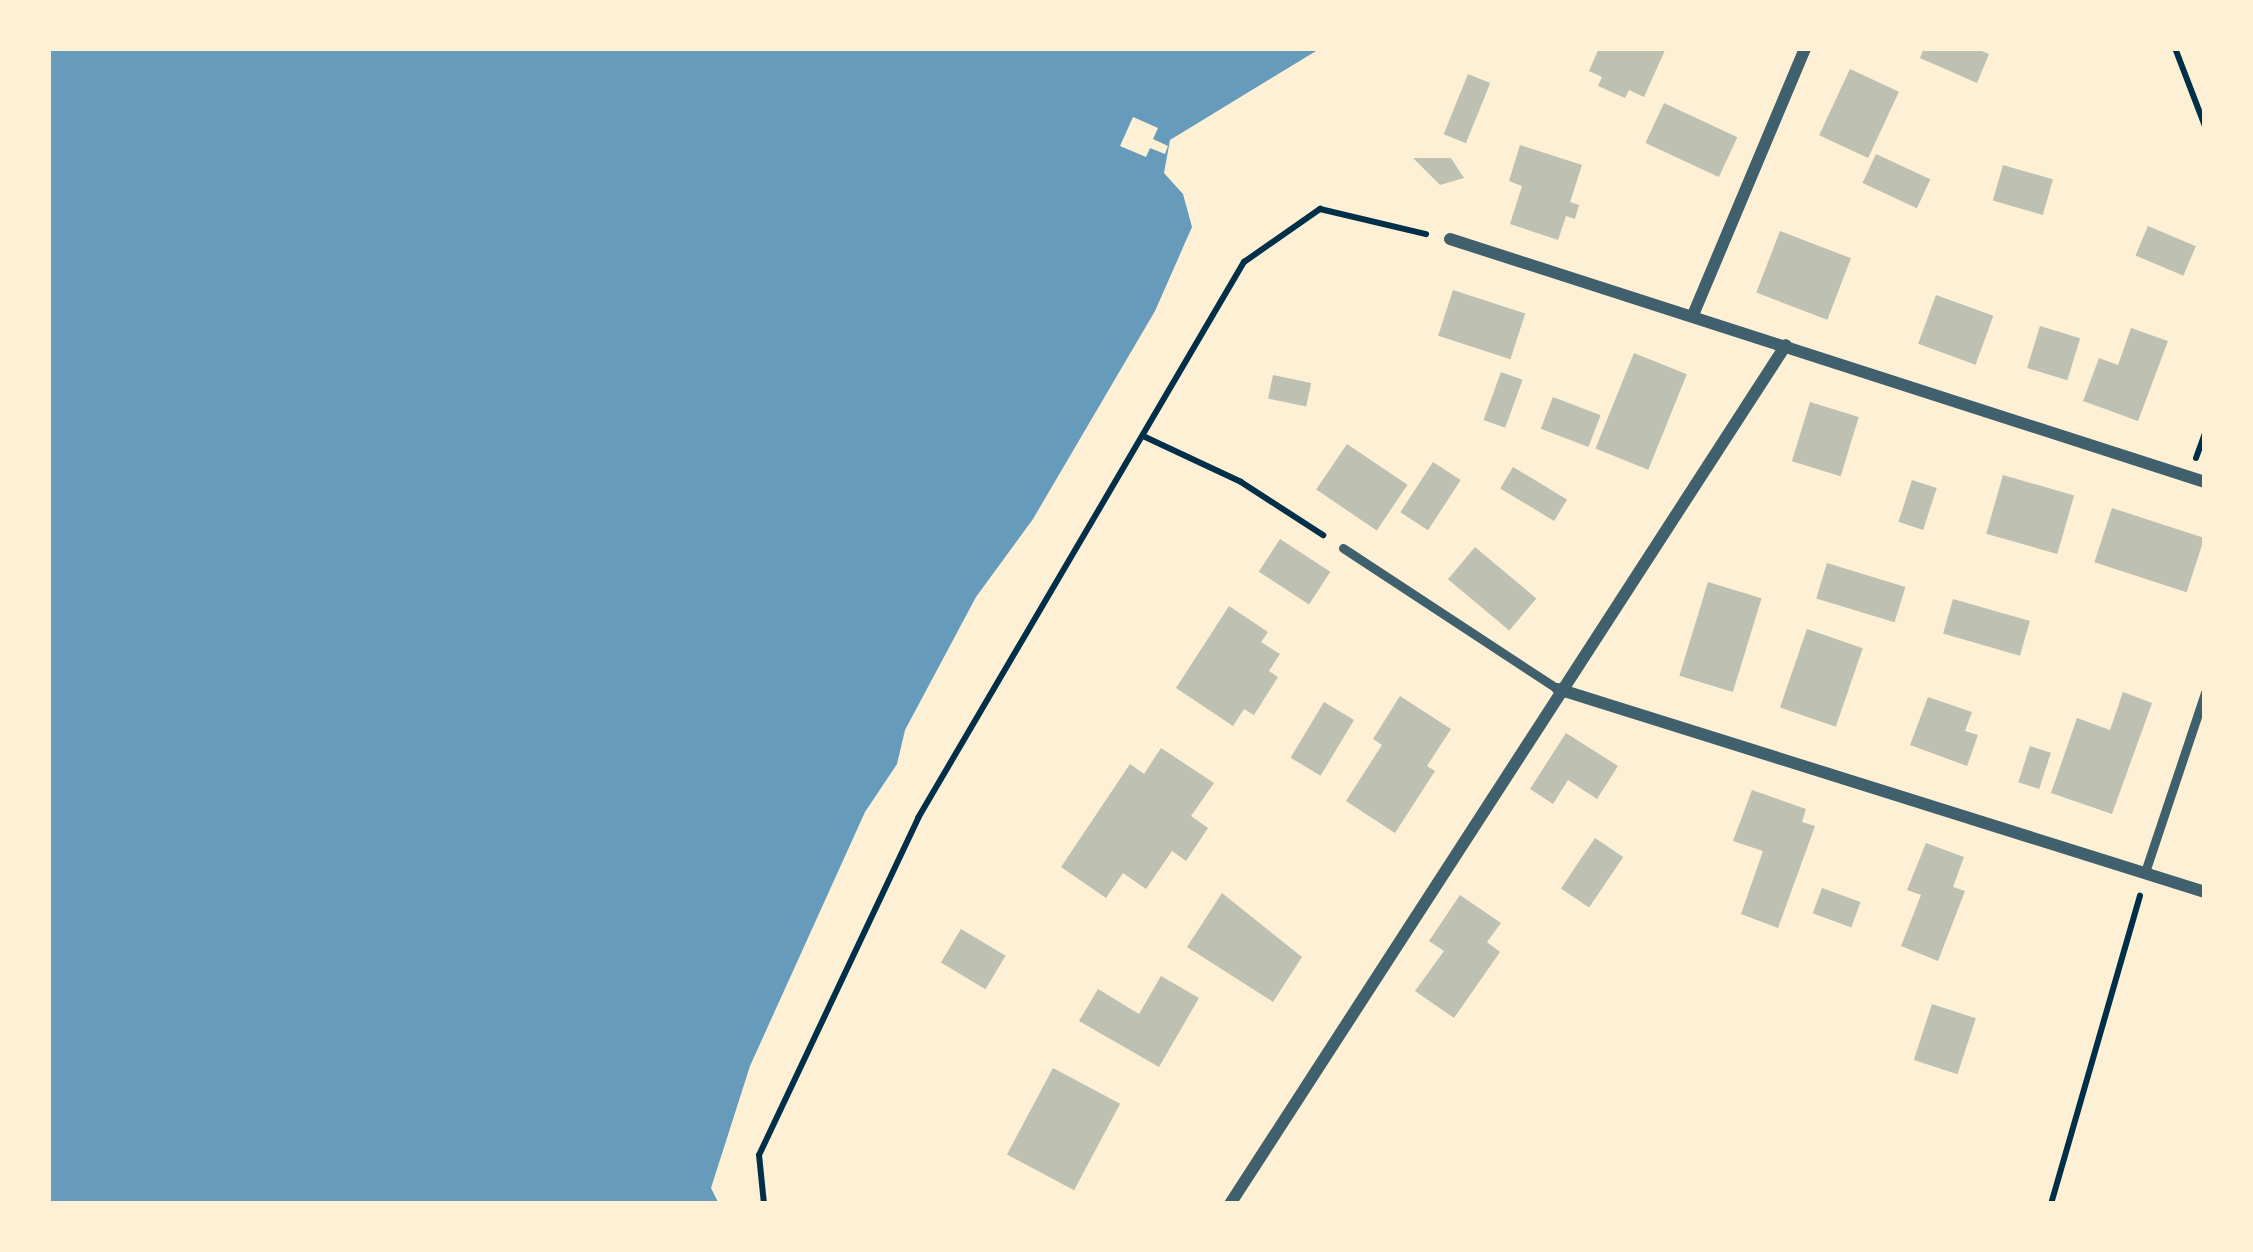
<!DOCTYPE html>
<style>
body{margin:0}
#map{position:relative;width:2253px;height:1252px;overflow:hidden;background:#fdf0d5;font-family:"Noto Sans",sans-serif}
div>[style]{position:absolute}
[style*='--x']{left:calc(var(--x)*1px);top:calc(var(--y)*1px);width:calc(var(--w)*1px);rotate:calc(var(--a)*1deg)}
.water>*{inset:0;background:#669bbc}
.pier>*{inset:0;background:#fdf0d5}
.building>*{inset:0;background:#bec0b2;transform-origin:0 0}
.path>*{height:6px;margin:-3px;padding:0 3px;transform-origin:3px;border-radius:3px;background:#003049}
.service>*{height:9px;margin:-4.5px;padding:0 4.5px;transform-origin:4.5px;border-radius:4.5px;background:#3f606c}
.minor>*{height:12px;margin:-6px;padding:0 6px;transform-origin:6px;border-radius:6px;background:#3f606c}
span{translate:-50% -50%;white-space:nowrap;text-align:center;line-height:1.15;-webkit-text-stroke:9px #fdf0d5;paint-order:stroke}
.frame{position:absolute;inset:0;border:51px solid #fdf0d5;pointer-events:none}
</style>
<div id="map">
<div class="water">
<div style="clip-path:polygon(48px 48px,1321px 48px,1170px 140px,1164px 173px,1183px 194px,1192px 227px,1155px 311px,1033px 519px,976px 597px,905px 730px,897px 764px,865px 812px,750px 1066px,711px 1188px,719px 1204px,48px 1204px)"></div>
</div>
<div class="pier">
<div style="clip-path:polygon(1133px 117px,1158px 128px,1153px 139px,1168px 146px,1165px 154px,1150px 148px,1146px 157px,1120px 146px)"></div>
</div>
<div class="building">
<div style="clip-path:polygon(1599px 48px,1666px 48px,1644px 97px,1629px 90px,1625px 98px,1598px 86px,1602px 77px,1589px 71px)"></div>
<div style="clip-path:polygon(1924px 48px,1975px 48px,1989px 54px,1977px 83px,1920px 58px)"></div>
<div style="left:1850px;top:69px;width:54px;height:73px;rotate:25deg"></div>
<div style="left:1468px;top:74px;width:24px;height:65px;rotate:22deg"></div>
<div style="left:1664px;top:103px;width:81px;height:44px;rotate:25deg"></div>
<div style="clip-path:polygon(1520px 145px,1582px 165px,1570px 202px,1579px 205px,1575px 219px,1566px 216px,1558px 240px,1510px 224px,1522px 186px,1509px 181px)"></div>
<div style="left:1876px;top:154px;width:60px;height:32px;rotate:25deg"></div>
<div style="clip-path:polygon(1413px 158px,1451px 158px,1464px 178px,1440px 185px)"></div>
<div style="left:2003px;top:165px;width:52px;height:37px;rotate:16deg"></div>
<div style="left:2148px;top:226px;width:52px;height:32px;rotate:23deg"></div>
<div style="left:1780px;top:231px;width:76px;height:66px;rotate:21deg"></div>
<div style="left:1453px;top:290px;width:76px;height:48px;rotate:18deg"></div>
<div style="left:1936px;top:295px;width:61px;height:52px;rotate:20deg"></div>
<div style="left:2040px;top:326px;width:42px;height:44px;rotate:17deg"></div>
<div style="clip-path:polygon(2131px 328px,2168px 341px,2138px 421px,2083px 401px,2099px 358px,2118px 365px)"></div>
<div style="left:1634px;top:353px;width:57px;height:103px;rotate:22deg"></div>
<div style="left:1501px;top:372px;width:23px;height:51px;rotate:20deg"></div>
<div style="left:1273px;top:375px;width:39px;height:24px;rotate:12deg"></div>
<div style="left:1553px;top:397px;width:51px;height:34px;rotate:21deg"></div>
<div style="left:1810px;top:402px;width:51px;height:62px;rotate:17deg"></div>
<div style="left:1347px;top:444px;width:73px;height:55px;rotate:34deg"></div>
<div style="left:1433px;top:462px;width:33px;height:60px;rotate:33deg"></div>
<div style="left:1513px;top:467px;width:63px;height:25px;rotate:31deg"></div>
<div style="left:2003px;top:475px;width:74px;height:61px;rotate:16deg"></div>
<div style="left:1912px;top:480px;width:26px;height:44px;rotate:18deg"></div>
<div style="left:2112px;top:508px;width:97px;height:57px;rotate:18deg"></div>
<div style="left:1280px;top:539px;width:60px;height:39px;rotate:33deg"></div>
<div style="left:1475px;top:547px;width:80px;height:42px;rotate:40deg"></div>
<div style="left:1827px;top:563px;width:82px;height:37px;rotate:17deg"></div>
<div style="left:1708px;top:582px;width:56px;height:98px;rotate:17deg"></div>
<div style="left:1953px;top:599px;width:80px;height:36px;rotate:16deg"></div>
<div style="clip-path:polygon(1229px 606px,1268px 632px,1261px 642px,1280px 654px,1269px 671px,1278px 677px,1254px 715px,1244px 709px,1233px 726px,1176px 688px)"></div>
<div style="left:1807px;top:629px;width:59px;height:83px;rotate:19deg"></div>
<div style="clip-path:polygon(2123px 692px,2152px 703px,2112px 814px,2051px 793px,2077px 718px,2110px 730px)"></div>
<div style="clip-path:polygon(1400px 696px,1451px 729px,1427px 766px,1435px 771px,1395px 833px,1346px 801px,1382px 745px,1373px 739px)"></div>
<div style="clip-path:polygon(1928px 697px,1972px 712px,1965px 731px,1978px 735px,1967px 766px,1910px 745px)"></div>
<div style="left:1324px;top:702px;width:35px;height:65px;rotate:31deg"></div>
<div style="clip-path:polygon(1566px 733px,1618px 766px,1597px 799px,1568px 780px,1553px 804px,1530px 789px)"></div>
<div style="left:2030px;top:746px;width:22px;height:38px;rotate:18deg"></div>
<div style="clip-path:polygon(1161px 748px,1214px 783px,1191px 816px,1208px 828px,1186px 861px,1172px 851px,1146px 889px,1123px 873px,1106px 898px,1061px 867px,1130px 764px,1144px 774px)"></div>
<div style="clip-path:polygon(1752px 790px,1806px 809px,1802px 822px,1815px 826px,1778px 928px,1741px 914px,1763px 851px,1733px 841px)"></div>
<div style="left:1595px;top:838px;width:34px;height:61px;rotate:34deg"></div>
<div style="clip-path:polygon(1926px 843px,1964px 857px,1953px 887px,1965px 891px,1938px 961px,1901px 946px,1921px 895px,1907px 890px)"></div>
<div style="left:1822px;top:888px;width:41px;height:27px;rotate:20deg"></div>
<div style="clip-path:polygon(1222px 893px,1302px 957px,1273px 1002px,1187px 947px)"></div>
<div style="clip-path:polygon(1460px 895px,1501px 923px,1487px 942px,1500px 952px,1454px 1018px,1415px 991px,1444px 951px,1429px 941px)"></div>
<div style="left:961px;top:929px;width:52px;height:39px;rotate:31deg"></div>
<div style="clip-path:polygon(1161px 976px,1199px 998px,1159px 1067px,1079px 1021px,1098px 989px,1139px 1014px)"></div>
<div style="left:1932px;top:1004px;width:46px;height:59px;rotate:18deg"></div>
<div style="left:1053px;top:1068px;width:76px;height:98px;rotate:28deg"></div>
</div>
<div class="path">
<div style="--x:2175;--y:48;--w:84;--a:69"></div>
<div style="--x:1143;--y:436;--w:108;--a:25.1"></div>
<div style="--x:1241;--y:482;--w:98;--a:32.9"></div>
<div style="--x:2196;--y:458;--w:27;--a:-70"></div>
<div style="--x:764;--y:1204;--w:49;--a:-95.8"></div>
<div style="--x:759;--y:1155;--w:373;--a:-64.7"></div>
<div style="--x:918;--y:818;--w:645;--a:-59.62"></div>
<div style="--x:1244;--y:262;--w:93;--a:-34.9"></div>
<div style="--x:1320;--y:209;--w:109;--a:13.3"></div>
<div style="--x:2051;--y:1204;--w:321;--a:-73.9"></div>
</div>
<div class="service">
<div style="--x:1343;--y:548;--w:257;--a:33.3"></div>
<div style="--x:2145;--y:872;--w:189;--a:-71.5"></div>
</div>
<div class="minor">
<div style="--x:1450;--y:239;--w:793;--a:17.84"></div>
<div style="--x:1693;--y:315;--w:290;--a:-67.2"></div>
<div style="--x:1558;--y:689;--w:678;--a:17.42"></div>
<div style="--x:1230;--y:1204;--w:1023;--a:-57.09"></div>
</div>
<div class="frame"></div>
</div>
